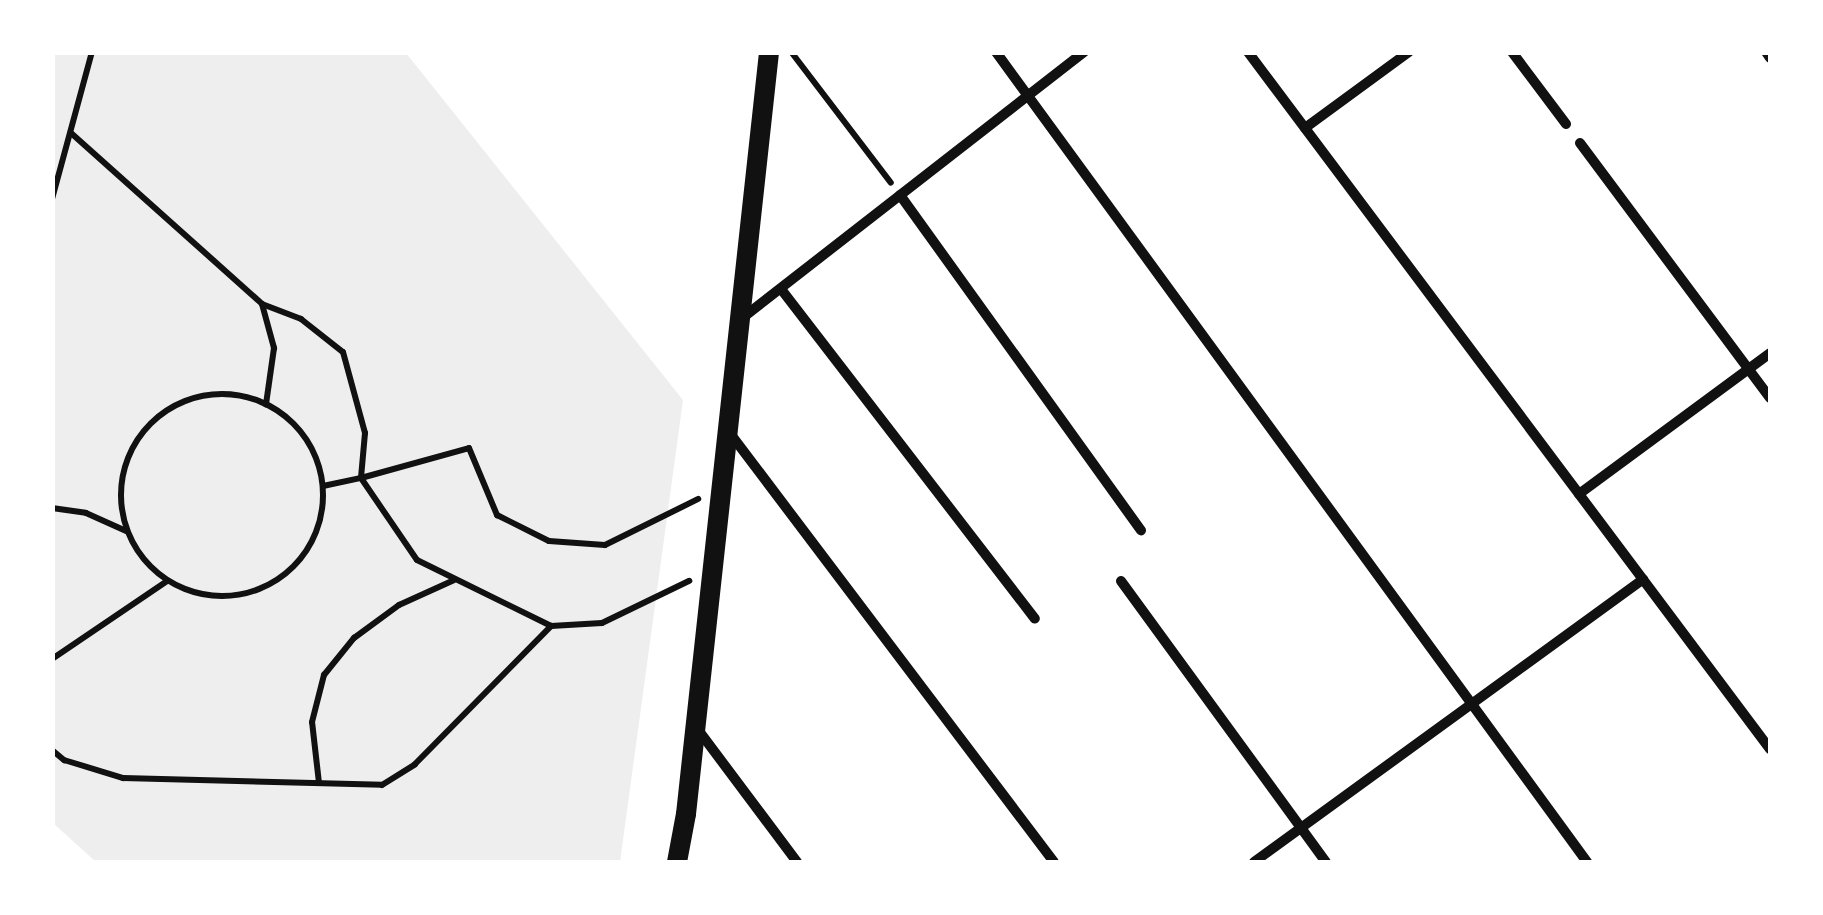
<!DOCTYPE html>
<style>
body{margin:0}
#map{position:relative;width:1823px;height:915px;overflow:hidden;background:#fff;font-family:"Alegreya Sans",sans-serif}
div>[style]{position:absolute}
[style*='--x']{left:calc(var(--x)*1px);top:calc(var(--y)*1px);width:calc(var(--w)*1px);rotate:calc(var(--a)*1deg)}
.green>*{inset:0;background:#eee}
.path>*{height:6px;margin:-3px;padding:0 3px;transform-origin:3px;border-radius:3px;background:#111}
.path>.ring{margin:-3px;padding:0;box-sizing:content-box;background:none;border:6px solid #111;border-radius:50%}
.minor>*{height:10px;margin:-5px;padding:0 5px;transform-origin:5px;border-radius:5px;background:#111}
.secondary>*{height:20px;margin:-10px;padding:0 10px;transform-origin:10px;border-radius:10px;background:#111}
span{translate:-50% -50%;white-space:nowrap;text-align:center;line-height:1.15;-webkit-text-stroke:10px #fff;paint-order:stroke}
.frame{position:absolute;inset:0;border:55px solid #fff;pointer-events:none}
</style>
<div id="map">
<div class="green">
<div style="clip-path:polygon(52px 53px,406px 53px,683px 400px,620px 862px,96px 862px,53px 823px)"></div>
</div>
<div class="path">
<div style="--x:792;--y:53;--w:163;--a:52.7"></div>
<div style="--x:71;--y:133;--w:256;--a:41.8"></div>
<div style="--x:262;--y:304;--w:46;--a:74.7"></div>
<div style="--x:274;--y:348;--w:57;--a:98.1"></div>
<div style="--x:52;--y:199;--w:152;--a:-74.8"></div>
<div style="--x:262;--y:304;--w:42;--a:21"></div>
<div style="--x:301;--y:319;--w:53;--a:38.2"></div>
<div style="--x:343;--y:352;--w:84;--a:74.8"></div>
<div style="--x:365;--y:433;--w:45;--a:95.1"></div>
<div style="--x:361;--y:478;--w:112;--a:-15.5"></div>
<div style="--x:469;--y:448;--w:73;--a:67.3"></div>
<div style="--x:497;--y:515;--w:58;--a:26.6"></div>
<div style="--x:549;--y:541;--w:56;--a:4.1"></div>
<div style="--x:605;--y:545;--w:104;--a:-26.3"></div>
<div class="ring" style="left:121px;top:394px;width:196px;height:196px"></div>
<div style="--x:323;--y:486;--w:39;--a:-12"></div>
<div style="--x:361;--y:478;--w:99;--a:55.7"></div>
<div style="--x:417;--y:560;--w:149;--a:26.2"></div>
<div style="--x:551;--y:626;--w:51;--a:-3.4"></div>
<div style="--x:602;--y:623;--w:97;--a:-25.8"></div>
<div style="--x:52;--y:508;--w:34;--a:8"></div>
<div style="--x:86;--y:513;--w:44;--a:24.2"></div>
<div style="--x:52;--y:659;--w:139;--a:-34.1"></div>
<div style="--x:52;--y:750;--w:16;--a:40"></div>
<div style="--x:64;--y:760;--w:62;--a:17"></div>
<div style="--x:123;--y:778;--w:259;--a:1.5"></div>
<div style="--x:382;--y:785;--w:39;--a:-32"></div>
<div style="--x:415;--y:764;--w:194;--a:-45.4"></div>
<div style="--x:319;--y:783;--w:61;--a:-96.5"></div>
<div style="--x:312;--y:722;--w:49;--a:-75.7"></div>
<div style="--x:324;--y:675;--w:48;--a:-51"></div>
<div style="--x:354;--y:638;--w:56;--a:-36.3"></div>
<div style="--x:399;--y:605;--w:60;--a:-24.4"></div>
</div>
<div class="minor">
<div style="--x:996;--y:52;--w:1003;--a:53.88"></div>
<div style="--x:1248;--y:52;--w:871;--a:53.17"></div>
<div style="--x:1512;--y:52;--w:90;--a:53.1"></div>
<div style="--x:1766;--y:52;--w:7;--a:56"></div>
<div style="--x:1305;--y:128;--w:129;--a:-36.2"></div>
<div style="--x:1580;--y:143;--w:318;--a:53.3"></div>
<div style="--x:900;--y:195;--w:413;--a:54.3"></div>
<div style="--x:781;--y:289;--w:416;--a:52.4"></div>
<div style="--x:741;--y:319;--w:435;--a:-37.9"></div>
<div style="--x:729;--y:432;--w:539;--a:52.92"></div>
<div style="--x:1579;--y:494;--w:237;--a:-36.4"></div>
<div style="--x:1121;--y:581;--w:348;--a:53.9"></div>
<div style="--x:699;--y:731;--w:164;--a:53.2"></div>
<div style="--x:1254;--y:862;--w:481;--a:-36"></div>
</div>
<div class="secondary">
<div style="--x:677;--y:862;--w:49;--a:-79.4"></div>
<div style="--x:686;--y:814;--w:767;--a:-83.78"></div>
</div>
<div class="frame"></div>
</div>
